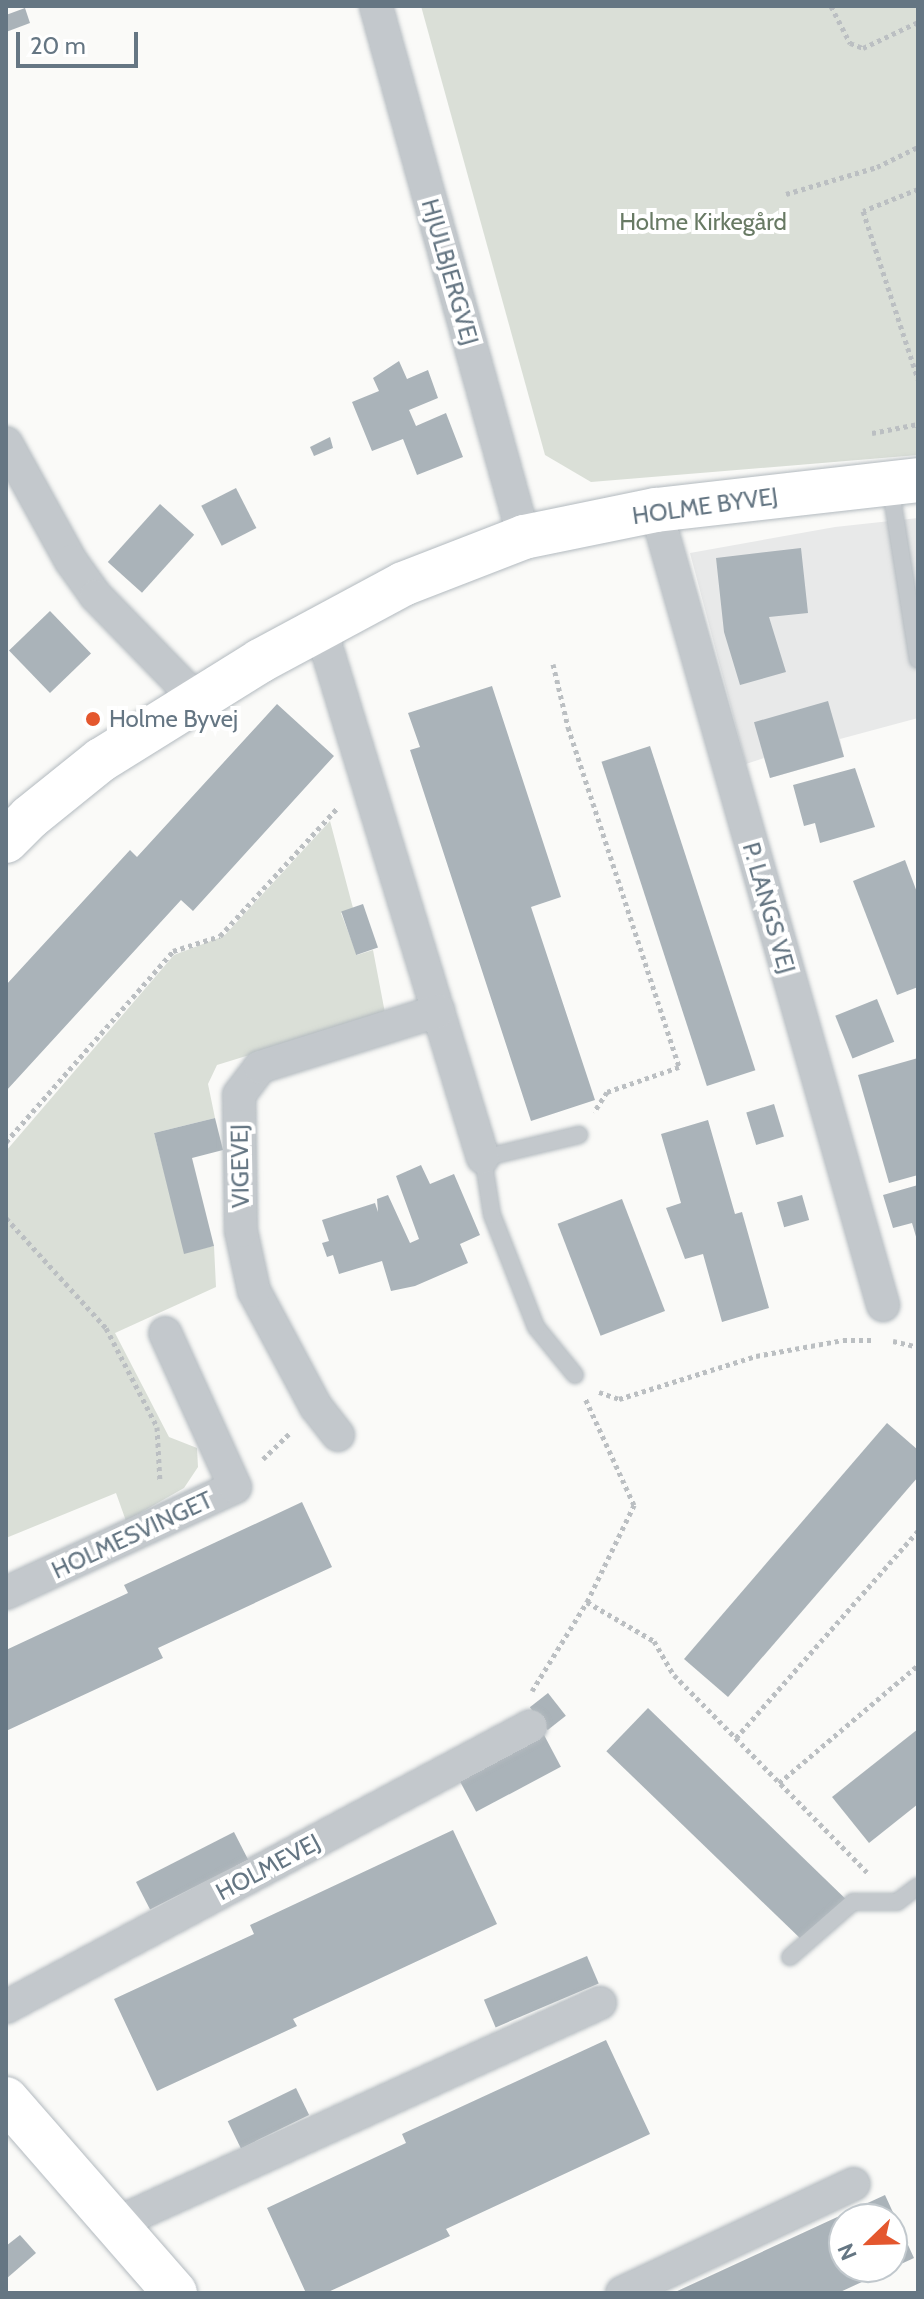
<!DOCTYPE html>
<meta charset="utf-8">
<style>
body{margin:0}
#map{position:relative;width:924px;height:2299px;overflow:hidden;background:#fafaf8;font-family:Cabin,sans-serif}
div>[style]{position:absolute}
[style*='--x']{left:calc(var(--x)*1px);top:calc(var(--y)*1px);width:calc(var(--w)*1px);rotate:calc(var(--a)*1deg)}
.built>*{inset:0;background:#e8e9e9}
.green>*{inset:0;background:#dadfd7}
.building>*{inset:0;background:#aab3b9;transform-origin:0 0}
.path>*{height:5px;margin-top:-2.5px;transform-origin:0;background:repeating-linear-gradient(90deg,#bbbfc2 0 4px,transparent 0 8px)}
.roads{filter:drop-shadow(0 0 2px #b3babf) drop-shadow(0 0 2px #b3babf)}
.lane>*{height:16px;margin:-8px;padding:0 8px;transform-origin:8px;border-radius:8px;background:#c3c8cc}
.street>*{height:32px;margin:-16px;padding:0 16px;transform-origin:16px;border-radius:16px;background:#c3c8cc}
.secondary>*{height:44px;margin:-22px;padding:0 22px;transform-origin:22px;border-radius:22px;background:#fff}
.dots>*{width:22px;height:22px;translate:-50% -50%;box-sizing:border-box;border:4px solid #fff;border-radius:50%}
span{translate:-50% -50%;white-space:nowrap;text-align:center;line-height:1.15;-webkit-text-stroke:8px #fff;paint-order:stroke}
.park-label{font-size:24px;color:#687a64}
.street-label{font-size:24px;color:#657683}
.poi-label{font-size:24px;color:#657683}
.left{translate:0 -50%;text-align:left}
.frame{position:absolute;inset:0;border:8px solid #657683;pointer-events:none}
.north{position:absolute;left:828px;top:2203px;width:80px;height:80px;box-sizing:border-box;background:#fff;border:2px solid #c1c8cd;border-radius:50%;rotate:247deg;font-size:22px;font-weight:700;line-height:32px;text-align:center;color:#657683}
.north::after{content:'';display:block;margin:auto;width:28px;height:36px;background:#e4572e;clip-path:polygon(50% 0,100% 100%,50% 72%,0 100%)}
.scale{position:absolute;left:16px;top:32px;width:122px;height:36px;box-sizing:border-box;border:4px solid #657683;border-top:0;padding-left:10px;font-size:24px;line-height:28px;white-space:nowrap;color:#657683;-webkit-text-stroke:6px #fff;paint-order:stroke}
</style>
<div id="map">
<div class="built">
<div style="clip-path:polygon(918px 518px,918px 718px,840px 739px,844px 757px,770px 778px,764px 758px,746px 764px,690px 553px,835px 527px)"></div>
</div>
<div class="green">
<div style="clip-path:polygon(421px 6px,918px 6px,918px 455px,591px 482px,545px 455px)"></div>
<div style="clip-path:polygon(330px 821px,353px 908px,341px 913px,357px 955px,373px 950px,385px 1013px,217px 1065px,208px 1084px,215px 1118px,154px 1133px,185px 1252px,214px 1246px,216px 1287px,115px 1333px,169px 1437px,197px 1448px,198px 1467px,184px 1488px,126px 1521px,116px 1493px,6px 1538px,6px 1151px,174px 955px,224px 936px)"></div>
</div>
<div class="building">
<div style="clip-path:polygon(25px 8px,30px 23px,6px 32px,6px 15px)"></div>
<div style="clip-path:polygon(399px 361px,407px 379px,428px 370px,438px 398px,409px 410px,416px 426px,446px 413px,463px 457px,417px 475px,403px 439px,372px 451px,352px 402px,379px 391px,373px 378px)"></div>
<div style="clip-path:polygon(330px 437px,333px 448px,314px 456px,310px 447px)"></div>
<div style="left:236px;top:488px;width:45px;height:39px;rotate:63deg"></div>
<div style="left:160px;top:504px;width:46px;height:78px;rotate:42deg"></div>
<div style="clip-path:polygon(801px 548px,808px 613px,769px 617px,786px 672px,740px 685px,724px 632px,716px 558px)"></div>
<div style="left:50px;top:611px;width:59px;height:57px;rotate:46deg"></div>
<div style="clip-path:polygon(492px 686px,561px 897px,531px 907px,595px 1100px,531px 1121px,410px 750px,420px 747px,408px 713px)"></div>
<div style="left:828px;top:701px;width:58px;height:77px;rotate:74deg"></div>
<div style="clip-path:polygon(277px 704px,334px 756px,193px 911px,181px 900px,6px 1091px,6px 985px,130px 850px,137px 857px)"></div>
<div style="left:650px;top:746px;width:341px;height:51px;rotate:72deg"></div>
<div style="clip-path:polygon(855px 768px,875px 827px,820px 843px,815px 823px,804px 826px,793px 785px)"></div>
<div style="clip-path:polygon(905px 860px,918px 895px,918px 987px,897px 995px,853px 881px)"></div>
<div style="left:363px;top:904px;width:46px;height:23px;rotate:71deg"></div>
<div style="left:877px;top:999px;width:46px;height:45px;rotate:68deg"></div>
<div style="clip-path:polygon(918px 1058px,918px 1175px,889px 1183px,858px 1075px)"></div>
<div style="left:774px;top:1104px;width:34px;height:29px;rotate:73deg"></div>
<div style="clip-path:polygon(215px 1118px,223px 1150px,192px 1158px,214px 1246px,184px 1254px,154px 1133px)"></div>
<div style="clip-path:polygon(708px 1120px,735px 1214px,742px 1212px,769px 1308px,722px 1322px,703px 1254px,685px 1259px,666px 1208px,681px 1203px,661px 1134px)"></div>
<div style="clip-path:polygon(421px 1165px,430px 1184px,454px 1174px,480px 1235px,460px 1244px,468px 1263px,415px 1286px,391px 1291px,382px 1261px,339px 1274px,333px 1255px,327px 1257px,322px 1243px,329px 1241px,322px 1220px,375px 1203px,378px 1212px,377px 1199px,388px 1195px,410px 1243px,419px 1239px,396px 1176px)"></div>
<div style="clip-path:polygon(918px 1185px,918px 1240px,917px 1240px,912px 1223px,893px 1228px,883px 1195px)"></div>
<div style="left:802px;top:1195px;width:26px;height:26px;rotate:74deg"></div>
<div style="left:622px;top:1199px;width:120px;height:69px;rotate:69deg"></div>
<div style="clip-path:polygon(887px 1423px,918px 1450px,918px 1477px,728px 1697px,684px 1659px)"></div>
<div style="clip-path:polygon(302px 1502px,332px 1567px,158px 1648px,163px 1658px,6px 1731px,6px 1650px,128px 1593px,124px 1585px)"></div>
<div style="left:548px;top:1693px;width:29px;height:23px;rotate:52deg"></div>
<div style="left:648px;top:1708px;width:277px;height:60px;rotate:44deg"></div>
<div style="clip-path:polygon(918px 1729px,918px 1804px,869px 1843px,832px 1797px)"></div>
<div style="left:544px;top:1735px;width:36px;height:96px;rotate:62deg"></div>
<div style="clip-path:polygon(453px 1830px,497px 1924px,293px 2019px,297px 2026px,157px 2091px,114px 1999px,254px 1934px,250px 1925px)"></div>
<div style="left:234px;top:1832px;width:31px;height:110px;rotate:63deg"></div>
<div style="left:587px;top:1956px;width:30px;height:112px;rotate:67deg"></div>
<div style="clip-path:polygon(606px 2040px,650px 2134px,446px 2229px,450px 2236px,326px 2293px,306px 2293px,267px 2208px,406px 2143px,402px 2134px)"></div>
<div style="left:296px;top:2088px;width:30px;height:76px;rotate:64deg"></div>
<div style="clip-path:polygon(evenodd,885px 2195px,914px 2258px,838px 2293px,673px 2293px,885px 2195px,844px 2219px,892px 2219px,892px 2267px,844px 2267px,844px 2219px)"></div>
<div style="clip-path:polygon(20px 2235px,36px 2253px,6px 2279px,6px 2246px)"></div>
</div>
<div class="path">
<div style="--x:831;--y:6;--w:42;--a:62.8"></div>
<div style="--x:850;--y:43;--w:14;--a:21"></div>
<div style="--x:863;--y:48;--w:61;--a:-25.3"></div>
<div style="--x:918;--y:189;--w:59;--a:158.2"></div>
<div style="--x:863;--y:211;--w:177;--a:71.9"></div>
<div style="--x:786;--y:194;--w:95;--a:-16.5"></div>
<div style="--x:877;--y:167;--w:46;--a:-26"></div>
<div style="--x:872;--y:433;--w:47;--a:-11.1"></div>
<div style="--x:553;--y:664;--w:65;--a:76.6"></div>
<div style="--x:568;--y:727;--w:358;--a:71.9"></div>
<div style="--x:679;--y:1067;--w:76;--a:160.9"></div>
<div style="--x:607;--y:1092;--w:24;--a:123"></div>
<div style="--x:6;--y:1142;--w:254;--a:-48.8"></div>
<div style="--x:173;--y:951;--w:49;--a:-17.7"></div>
<div style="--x:220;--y:936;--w:175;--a:-47.5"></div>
<div style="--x:6;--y:1218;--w:149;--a:47.7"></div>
<div style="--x:106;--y:1328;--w:111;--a:62.7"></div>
<div style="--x:157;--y:1427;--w:55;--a:86.9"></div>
<div style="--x:893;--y:1341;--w:26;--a:13"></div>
<div style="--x:599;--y:1392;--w:21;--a:19"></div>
<div style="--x:619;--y:1399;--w:144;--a:-17.4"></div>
<div style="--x:756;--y:1356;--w:88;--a:-10.4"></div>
<div style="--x:843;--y:1340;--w:28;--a:0"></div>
<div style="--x:263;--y:1459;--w:37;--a:-44"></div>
<div style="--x:587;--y:1602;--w:78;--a:30.2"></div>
<div style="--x:654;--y:1641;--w:39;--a:60"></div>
<div style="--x:674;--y:1675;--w:277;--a:45.6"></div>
<div style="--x:532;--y:1691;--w:105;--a:-58.3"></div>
<div style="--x:587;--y:1602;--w:108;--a:-64.1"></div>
<div style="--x:634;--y:1505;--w:118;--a:-114.6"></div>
<div style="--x:736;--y:1738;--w:276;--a:-48.7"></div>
<div style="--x:779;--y:1783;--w:182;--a:-40.3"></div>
</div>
<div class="roads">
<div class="lane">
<div style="--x:890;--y:485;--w:177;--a:80.9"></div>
<div style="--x:575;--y:1375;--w:62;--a:-129.1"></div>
<div style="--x:536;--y:1327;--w:120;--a:-111.4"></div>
<div style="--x:492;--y:1215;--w:58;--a:-99"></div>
<div style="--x:483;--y:1158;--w:99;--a:-13.5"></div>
<div style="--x:790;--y:1957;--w:84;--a:-41.1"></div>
<div style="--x:853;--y:1902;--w:44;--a:0"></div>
<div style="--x:897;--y:1902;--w:26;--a:-37"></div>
</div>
<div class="street">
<div style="--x:376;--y:6;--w:551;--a:74.43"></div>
<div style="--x:6;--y:443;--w:135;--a:61.2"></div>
<div style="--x:71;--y:561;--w:43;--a:54.5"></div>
<div style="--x:96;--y:596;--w:146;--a:45.8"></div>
<div style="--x:656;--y:510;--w:827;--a:74.06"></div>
<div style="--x:321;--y:630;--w:552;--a:72.94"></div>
<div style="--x:338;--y:1435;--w:36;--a:-128"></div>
<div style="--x:316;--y:1407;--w:132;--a:-118.1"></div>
<div style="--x:254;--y:1291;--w:61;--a:-102.2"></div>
<div style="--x:241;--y:1231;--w:136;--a:-90.8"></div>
<div style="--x:239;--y:1095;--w:35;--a:-53"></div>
<div style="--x:260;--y:1067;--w:187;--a:-17.5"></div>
<div style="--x:6;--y:1593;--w:252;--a:-24.8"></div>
<div style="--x:235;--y:1487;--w:169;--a:-114.4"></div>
<div style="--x:6;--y:2007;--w:595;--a:-28.16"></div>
<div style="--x:115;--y:2224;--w:533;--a:-24.5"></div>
<div style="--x:622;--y:2293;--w:256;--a:-25.2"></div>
</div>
<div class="secondary">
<div style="--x:6;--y:841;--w:34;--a:-45"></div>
<div style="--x:30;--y:817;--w:91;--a:-38.8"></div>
<div style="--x:101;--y:760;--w:187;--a:-31.9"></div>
<div style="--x:260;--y:661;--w:162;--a:-28.3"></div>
<div style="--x:403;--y:584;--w:130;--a:-21.2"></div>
<div style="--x:524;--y:537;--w:135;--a:-11.6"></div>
<div style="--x:656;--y:510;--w:264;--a:-6.5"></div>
<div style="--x:6;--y:2099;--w:257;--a:48.9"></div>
</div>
</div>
<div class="dots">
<div style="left:93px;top:719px;background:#e4572e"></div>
</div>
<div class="park-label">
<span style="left:703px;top:222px">Holme Kirkegård</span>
</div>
<div class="street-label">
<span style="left:450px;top:272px;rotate:74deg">HJULBJERGVEJ</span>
<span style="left:705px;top:506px;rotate:-8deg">HOLME BYVEJ</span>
<span style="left:769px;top:908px;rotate:74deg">P. LANGS VEJ</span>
<span style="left:240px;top:1166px;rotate:-91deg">VIGEVEJ</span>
<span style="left:132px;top:1535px;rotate:-25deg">HOLMESVINGET</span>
<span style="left:268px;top:1867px;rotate:-28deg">HOLMEVEJ</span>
</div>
<div class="poi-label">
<span class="left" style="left:109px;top:719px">Holme Byvej</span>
</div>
<div class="frame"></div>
<div class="north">N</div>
<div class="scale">20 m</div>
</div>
